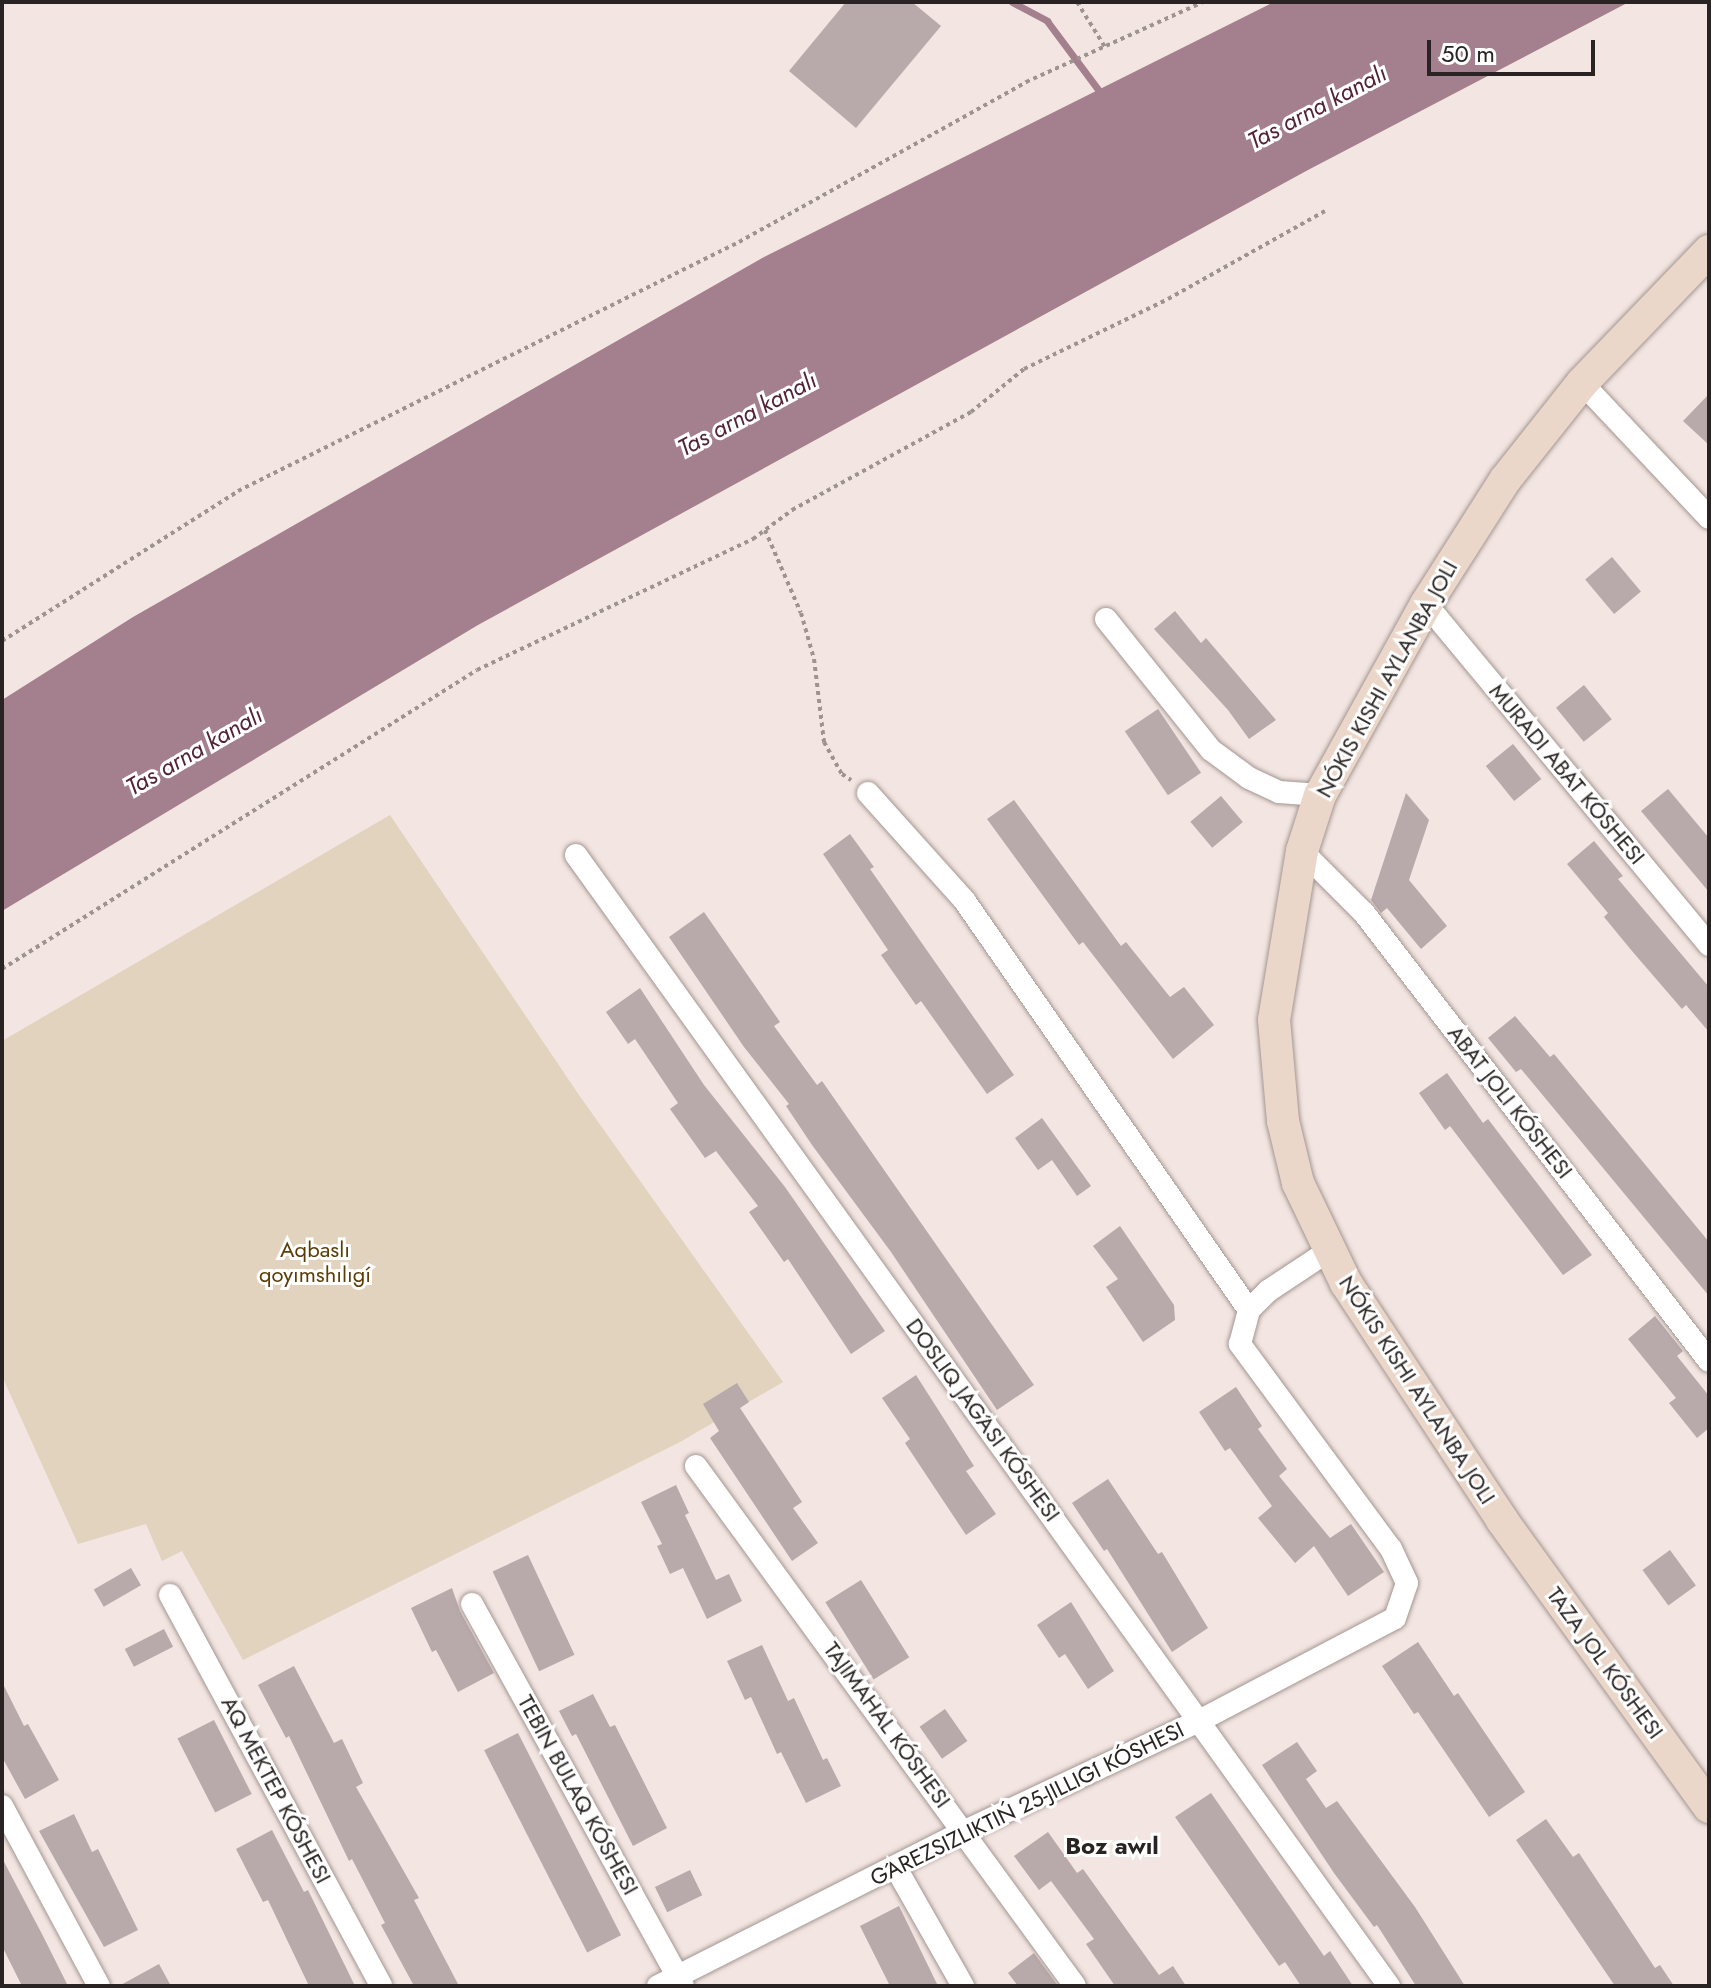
<!DOCTYPE html>
<meta charset="utf-8">
<style>
body{margin:0}
#map{position:relative;width:1711px;height:1988px;overflow:hidden;background:#f3e5e1;font-family:Jost,sans-serif}
div>[style]{position:absolute}
[style*='--x']{left:calc(var(--x)*1px);top:calc(var(--y)*1px);width:calc(var(--w)*1px);rotate:calc(var(--a)*1deg)}
.green>*{inset:0;background:#e1d3be}
.water>*{inset:0;background:#a4808e}
.stream>*{height:7px;margin:-3.5px;padding:0 3.5px;transform-origin:3.5px;border-radius:3.5px;background:#a4808e}
.building>*{inset:0;background:#b8a9aa;transform-origin:0 0}
.path>*{height:4px;margin-top:-2px;transform-origin:0;background:repeating-linear-gradient(90deg,#9d9390 0 4px,transparent 0 8px)}
.roads{filter:drop-shadow(0 0 2px #a39692) drop-shadow(0 0 2px #a39692)}
.minor>*{height:22px;margin:-11px;padding:0 11px;transform-origin:11px;border-radius:11px;background:#fff}
.secondary>*{height:32px;margin:-16px;padding:0 16px;transform-origin:16px;border-radius:16px;background:#ebd7c9}
span{translate:-50% -50%;white-space:nowrap;text-align:center;line-height:1.15;-webkit-text-stroke:6px #fff;paint-order:stroke}
.street-label{font-size:22px;color:#292423}
.park-label{font-size:22px;color:#5b3e06}
.water-label{font-size:24px;color:#522238;font-style:italic}
.neighbourhood-label{font-size:24px;color:#292423;font-weight:700}
.frame{position:absolute;inset:0;border:4px solid #292423;pointer-events:none}
.scale{position:absolute;left:1427px;top:40px;width:168px;height:36px;box-sizing:border-box;border:4px solid #292423;border-top:0;padding-left:10px;font-size:24px;line-height:28px;white-space:nowrap;color:#292423;-webkit-text-stroke:6px #fff;paint-order:stroke}
</style>
<div id="map">
<div class="green">
<div style="clip-path:polygon(390px 815px,579px 1095px,783px 1382px,680px 1442px,243px 1660px,182px 1551px,162px 1561px,146px 1524px,78px 1544px,2px 1376px,2px 1041px)"></div>
</div>
<div class="water">
<div style="clip-path:polygon(1274px 2px,1629px 2px,1308px 170px,478px 625px,2px 911px,2px 700px,133px 617px,764px 257px)"></div>
</div>
<div class="stream">
<div style="--x:1012;--y:2;--w:40;--a:28"></div>
<div style="--x:1047;--y:21;--w:89;--a:53.3"></div>
</div>
<div class="building">
<div style="clip-path:polygon(846px 2px,912px 2px,941px 26px,856px 128px,789px 71px)"></div>
<div style="clip-path:polygon(1709px 394px,1709px 445px,1683px 421px)"></div>
<div style="left:1612px;top:557px;width:45px;height:35px;rotate:50deg"></div>
<div style="clip-path:polygon(1175px 611px,1201px 643px,1206px 638px,1276px 720px,1249px 739px,1228px 710px,1154px 629px)"></div>
<div style="left:1584px;top:685px;width:44px;height:36px;rotate:51deg"></div>
<div style="left:1158px;top:709px;width:77px;height:40px;rotate:56deg"></div>
<div style="left:1513px;top:744px;width:45px;height:35px;rotate:51deg"></div>
<div style="clip-path:polygon(1668px 789px,1709px 838px,1709px 892px,1641px 811px)"></div>
<div style="clip-path:polygon(1406px 793px,1429px 820px,1409px 880px,1447px 926px,1421px 949px,1387px 908px,1381px 913px,1371px 900px)"></div>
<div style="left:1221px;top:796px;width:34px;height:40px;rotate:50deg"></div>
<div style="clip-path:polygon(1014px 800px,1121px 946px,1126px 942px,1170px 997px,1184px 987px,1214px 1025px,1173px 1059px,1083px 942px,1079px 945px,987px 819px)"></div>
<div style="clip-path:polygon(850px 834px,874px 867px,870px 869px,1014px 1075px,987px 1094px,921px 1001px,916px 1005px,881px 955px,888px 950px,823px 854px)"></div>
<div style="clip-path:polygon(1594px 841px,1623px 876px,1618px 879px,1709px 987px,1709px 1032px,1686px 1005px,1682px 1009px,1632px 951px,1604px 917px,1608px 913px,1567px 864px)"></div>
<div style="clip-path:polygon(704px 912px,780px 1022px,774px 1026px,817px 1085px,822px 1081px,1034px 1385px,997px 1410px,891px 1252px,812px 1145px,786px 1106px,789px 1104px,744px 1047px,669px 937px)"></div>
<div style="clip-path:polygon(640px 988px,704px 1085px,785px 1187px,885px 1331px,851px 1354px,788px 1259px,784px 1262px,749px 1212px,758px 1206px,716px 1151px,705px 1158px,670px 1109px,678px 1103px,635px 1039px,628px 1044px,606px 1012px)"></div>
<div style="clip-path:polygon(1515px 1016px,1550px 1057px,1554px 1054px,1709px 1242px,1709px 1296px,1521px 1069px,1516px 1072px,1488px 1038px)"></div>
<div style="clip-path:polygon(1447px 1073px,1483px 1123px,1488px 1119px,1592px 1255px,1563px 1275px,1450px 1126px,1445px 1130px,1419px 1093px)"></div>
<div style="clip-path:polygon(1042px 1118px,1091px 1186px,1077px 1196px,1052px 1160px,1038px 1170px,1015px 1138px)"></div>
<div style="clip-path:polygon(1120px 1226px,1174px 1305px,1175px 1320px,1143px 1342px,1106px 1287px,1118px 1279px,1093px 1246px)"></div>
<div style="clip-path:polygon(1655px 1316px,1683px 1351px,1677px 1356px,1709px 1396px,1709px 1428px,1697px 1438px,1669px 1403px,1676px 1398px,1628px 1339px)"></div>
<div style="clip-path:polygon(916px 1375px,974px 1466px,966px 1471px,996px 1514px,966px 1535px,905px 1443px,910px 1439px,882px 1398px)"></div>
<div style="clip-path:polygon(737px 1383px,749px 1402px,740px 1408px,802px 1502px,793px 1508px,818px 1543px,792px 1561px,710px 1438px,719px 1431px,703px 1404px)"></div>
<div style="clip-path:polygon(1236px 1387px,1262px 1426px,1258px 1429px,1287px 1469px,1279px 1476px,1330px 1538px,1351px 1524px,1384px 1572px,1348px 1596px,1314px 1546px,1295px 1563px,1258px 1518px,1272px 1506px,1230px 1448px,1225px 1451px,1199px 1412px)"></div>
<div style="clip-path:polygon(1108px 1479px,1158px 1554px,1162px 1552px,1208px 1628px,1172px 1652px,1107px 1549px,1104px 1551px,1072px 1503px)"></div>
<div style="clip-path:polygon(676px 1485px,689px 1513px,685px 1515px,716px 1580px,729px 1574px,742px 1601px,707px 1619px,683px 1568px,670px 1574px,657px 1546px,662px 1544px,641px 1502px)"></div>
<div style="left:1670px;top:1550px;width:44px;height:34px;rotate:54deg"></div>
<div style="left:528px;top:1555px;width:110px;height:39px;rotate:65deg"></div>
<div style="left:131px;top:1568px;width:20px;height:43px;rotate:60deg"></div>
<div style="left:861px;top:1580px;width:91px;height:42px;rotate:58deg"></div>
<div style="clip-path:polygon(452px 1588px,460px 1611px,494px 1673px,458px 1692px,436px 1650px,432px 1652px,411px 1608px)"></div>
<div style="clip-path:polygon(1071px 1602px,1114px 1671px,1088px 1689px,1065px 1654px,1059px 1658px,1037px 1625px)"></div>
<div style="left:164px;top:1629px;width:20px;height:44px;rotate:63deg"></div>
<div style="clip-path:polygon(1418px 1642px,1454px 1696px,1458px 1693px,1525px 1792px,1489px 1817px,1418px 1712px,1414px 1714px,1382px 1666px)"></div>
<div style="clip-path:polygon(762px 1645px,788px 1701px,794px 1698px,823px 1760px,827px 1758px,841px 1786px,806px 1803px,781px 1752px,777px 1754px,751px 1697px,745px 1700px,727px 1661px)"></div>
<div style="clip-path:polygon(294px 1666px,334px 1743px,342px 1739px,363px 1783px,356px 1787px,419px 1898px,414px 1900px,459px 1986px,414px 1986px,381px 1925px,385px 1923px,352px 1859px,349px 1861px,289px 1736px,286px 1738px,258px 1685px)"></div>
<div style="clip-path:polygon(2px 1682px,24px 1726px,28px 1724px,59px 1780px,25px 1799px,2px 1757px)"></div>
<div style="clip-path:polygon(593px 1694px,610px 1727px,615px 1725px,667px 1828px,633px 1846px,576px 1734px,572px 1736px,559px 1711px)"></div>
<div style="left:945px;top:1709px;width:39px;height:31px;rotate:55deg"></div>
<div style="left:214px;top:1720px;width:83px;height:41px;rotate:63deg"></div>
<div style="left:518px;top:1733px;width:227px;height:38px;rotate:63deg"></div>
<div style="clip-path:polygon(1297px 1742px,1317px 1771px,1306px 1779px,1326px 1808px,1337px 1801px,1415px 1907px,1465px 1986px,1416px 1986px,1377px 1925px,1374px 1927px,1334px 1873px,1262px 1765px)"></div>
<div style="clip-path:polygon(1211px 1793px,1324px 1956px,1330px 1951px,1353px 1986px,1301px 1986px,1285px 1962px,1279px 1966px,1175px 1817px)"></div>
<div style="clip-path:polygon(74px 1814px,92px 1852px,98px 1849px,138px 1930px,104px 1947px,39px 1831px)"></div>
<div style="clip-path:polygon(1546px 1819px,1573px 1857px,1579px 1853px,1655px 1968px,1660px 1965px,1674px 1986px,1615px 1986px,1516px 1840px)"></div>
<div style="clip-path:polygon(272px 1830px,304px 1892px,308px 1890px,355px 1986px,309px 1986px,268px 1900px,263px 1902px,236px 1849px)"></div>
<div style="clip-path:polygon(1048px 1832px,1077px 1873px,1083px 1869px,1159px 1975px,1173px 1966px,1186px 1986px,1115px 1986px,1086px 1944px,1094px 1939px,1051px 1881px,1039px 1890px,1014px 1856px)"></div>
<div style="clip-path:polygon(2px 1858px,43px 1936px,68px 1986px,22px 1986px,2px 1946px)"></div>
<div style="left:690px;top:1870px;width:28px;height:39px;rotate:64deg"></div>
<div style="clip-path:polygon(899px 1906px,938px 1986px,890px 1986px,860px 1926px)"></div>
<div style="clip-path:polygon(1034px 1953px,1058px 1986px,1018px 1986px,1008px 1973px)"></div>
<div style="clip-path:polygon(159px 1964px,171px 1986px,119px 1986px)"></div>
</div>
<div class="path">
<div style="--x:1077;--y:2;--w:53;--a:58.1"></div>
<div style="--x:765;--y:530;--w:90;--a:66.6"></div>
<div style="--x:801;--y:613;--w:48;--a:74.2"></div>
<div style="--x:814;--y:659;--w:84;--a:83.1"></div>
<div style="--x:824;--y:742;--w:37;--a:61"></div>
<div style="--x:842;--y:774;--w:11;--a:34"></div>
<div style="--x:2;--y:641;--w:280;--a:-32.4"></div>
<div style="--x:238;--y:491;--w:559;--a:-26.43"></div>
<div style="--x:739;--y:242;--w:329;--a:-29.1"></div>
<div style="--x:1026;--y:82;--w:194;--a:-24.3"></div>
<div style="--x:2;--y:969;--w:561;--a:-32.19"></div>
<div style="--x:477;--y:670;--w:306;--a:-25.4"></div>
<div style="--x:753;--y:539;--w:49;--a:-36.6"></div>
<div style="--x:792;--y:510;--w:204;--a:-28.7"></div>
<div style="--x:971;--y:412;--w:68;--a:-39.1"></div>
<div style="--x:1024;--y:369;--w:160;--a:-25.9"></div>
<div style="--x:1168;--y:299;--w:180;--a:-29.3"></div>
</div>
<div class="roads">
<div class="minor">
<div style="--x:1582;--y:383;--w:185;--a:46.7"></div>
<div style="--x:1426;--y:604;--w:443;--a:50.3"></div>
<div style="--x:1106;--y:619;--w:168;--a:51.3"></div>
<div style="--x:1211;--y:750;--w:47;--a:36.4"></div>
<div style="--x:1249;--y:778;--w:33;--a:25"></div>
<div style="--x:1279;--y:792;--w:41;--a:4.2"></div>
<div style="--x:868;--y:793;--w:144;--a:48.1"></div>
<div style="--x:964;--y:900;--w:499;--a:55.2"></div>
<div style="--x:1302;--y:851;--w:88;--a:45"></div>
<div style="--x:1364;--y:913;--w:565;--a:52.4"></div>
<div style="--x:576;--y:855;--w:1393;--a:54.29"></div>
<div style="--x:696;--y:1466;--w:643;--a:53.91"></div>
<div style="--x:170;--y:1595;--w:444;--a:61.6"></div>
<div style="--x:472;--y:1604;--w:436;--a:61.1"></div>
<div style="--x:2;--y:1806;--w:204;--a:61.7"></div>
<div style="--x:896;--y:1868;--w:136;--a:60.4"></div>
<div style="--x:658;--y:1986;--w:344;--a:-26.8"></div>
<div style="--x:965;--y:1831;--w:259;--a:-25.2"></div>
<div style="--x:1199;--y:1721;--w:221;--a:-27.7"></div>
<div style="--x:1395;--y:1618;--w:37;--a:-71"></div>
<div style="--x:1407;--y:1583;--w:38;--a:-115"></div>
<div style="--x:1391;--y:1549;--w:255;--a:-126.4"></div>
<div style="--x:1240;--y:1344;--w:35;--a:-75"></div>
<div style="--x:1249;--y:1310;--w:27;--a:-45"></div>
<div style="--x:1268;--y:1291;--w:74;--a:-33.5"></div>
</div>
<div class="secondary">
<div style="--x:1709;--y:251;--w:183;--a:133.9"></div>
<div style="--x:1582;--y:383;--w:124;--a:128.4"></div>
<div style="--x:1505;--y:480;--w:147;--a:122.5"></div>
<div style="--x:1426;--y:604;--w:218;--a:119"></div>
<div style="--x:1320;--y:795;--w:59;--a:107.8"></div>
<div style="--x:1302;--y:851;--w:171;--a:99.4"></div>
<div style="--x:1274;--y:1020;--w:101;--a:84.9"></div>
<div style="--x:1283;--y:1121;--w:64;--a:76.4"></div>
<div style="--x:1298;--y:1183;--w:111;--a:64.4"></div>
<div style="--x:1346;--y:1283;--w:284;--a:56.6"></div>
<div style="--x:1502;--y:1520;--w:354;--a:54.2"></div>
</div>
</div>
<div class="street-label">
<span style="left:1387px;top:679px;rotate:-61deg">NÓKIS KISHI AYLANBA JOLI</span>
<span style="left:1567px;top:774px;rotate:50deg">MURADI ABAT KÓSHESI</span>
<span style="left:1510px;top:1102px;rotate:52deg">ABAT JOLI KÓSHESI</span>
<span style="left:1417px;top:1390px;rotate:57deg">NÓKIS KISHI AYLANBA JOLI</span>
<span style="left:983px;top:1420px;rotate:54deg">DOSLIQ JAǴASI KÓSHESI</span>
<span style="left:1605px;top:1663px;rotate:54deg">TAZA JOL KÓSHESI</span>
<span style="left:887px;top:1725px;rotate:54deg">TAJIMAHAL KÓSHESI</span>
<span style="left:276px;top:1790px;rotate:62deg">AQ MEKTEP KÓSHESI</span>
<span style="left:578px;top:1795px;rotate:61deg">TEBIN BULAQ KÓSHESI</span>
<span style="left:1027px;top:1804px;rotate:-26deg">ǴAREZSIZLIKTIŃ 25-JILLIǴI KÓSHESI</span>
</div>
<div class="park-label">
<span style="left:315px;top:1262px">Aqbaslı<br>qoyımshılıǵı</span>
</div>
<div class="water-label">
<span style="left:1317px;top:107px;rotate:-28deg">Tas arna kanalı</span>
<span style="left:747px;top:414px;rotate:-28deg">Tas arna kanalı</span>
<span style="left:194px;top:751px;rotate:-30deg">Tas arna kanalı</span>
</div>
<div class="neighbourhood-label">
<span style="left:1112px;top:1846px">Boz awıl</span>
</div>
<div class="frame"></div>
<div class="scale">50 m</div>
</div>
